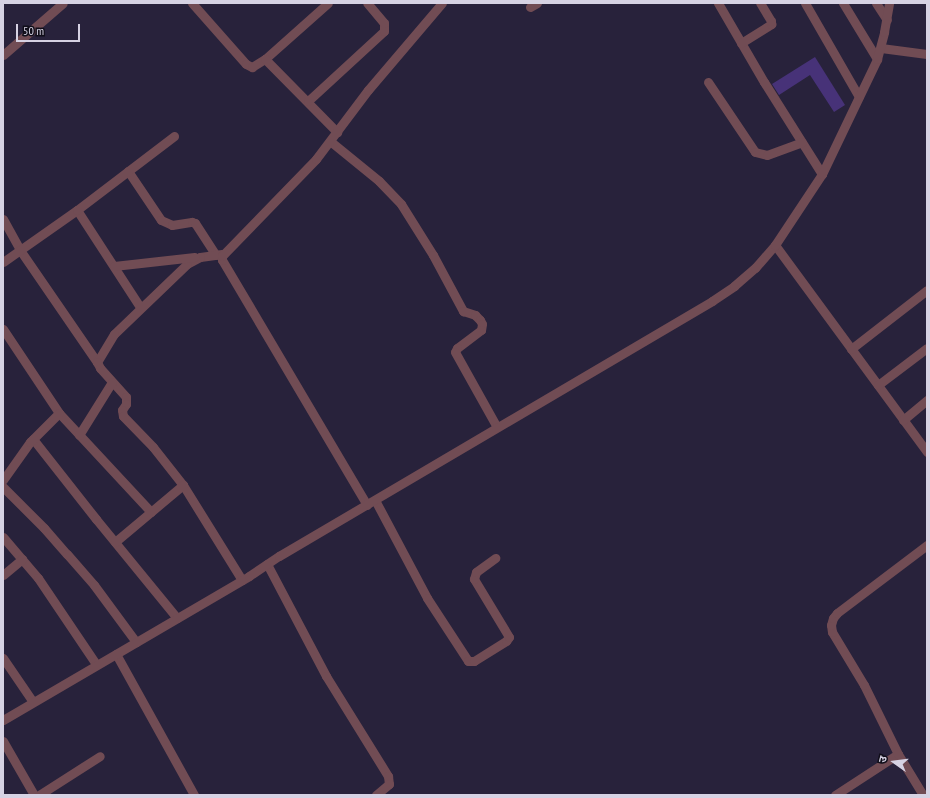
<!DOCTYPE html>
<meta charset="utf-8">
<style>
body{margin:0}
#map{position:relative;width:930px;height:798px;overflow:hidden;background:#28223b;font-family:"PT Sans Narrow","Noto Sans Devanagari",sans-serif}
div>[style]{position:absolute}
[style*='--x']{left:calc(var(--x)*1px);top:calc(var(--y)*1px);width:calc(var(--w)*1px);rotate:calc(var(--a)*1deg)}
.building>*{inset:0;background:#473278}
.minor>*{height:9px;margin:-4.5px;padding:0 4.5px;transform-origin:4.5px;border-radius:4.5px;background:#714c54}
span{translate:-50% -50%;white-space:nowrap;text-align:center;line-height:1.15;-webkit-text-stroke:4px #100e19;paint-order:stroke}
.frame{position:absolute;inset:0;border:4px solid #d6d2e3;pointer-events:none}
.north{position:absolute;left:874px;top:742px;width:40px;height:40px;-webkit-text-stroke:3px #100e19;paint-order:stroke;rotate:284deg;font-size:11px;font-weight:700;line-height:16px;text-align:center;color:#d6d2e3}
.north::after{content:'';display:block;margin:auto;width:14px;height:18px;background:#d6d2e3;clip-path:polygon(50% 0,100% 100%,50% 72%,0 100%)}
.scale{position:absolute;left:16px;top:24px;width:64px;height:18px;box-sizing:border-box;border:2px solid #d6d2e3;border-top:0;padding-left:5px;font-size:12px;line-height:14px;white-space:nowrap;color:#d6d2e3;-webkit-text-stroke:3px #100e19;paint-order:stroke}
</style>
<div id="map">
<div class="building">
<div style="clip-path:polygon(815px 57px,845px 105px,834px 112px,810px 75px,779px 95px,772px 84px)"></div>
</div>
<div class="minor">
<div style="--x:192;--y:3;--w:81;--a:48.5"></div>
<div style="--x:246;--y:64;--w:7;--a:27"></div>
<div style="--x:252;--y:67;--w:15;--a:-32"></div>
<div style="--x:265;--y:59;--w:84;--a:-41.6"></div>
<div style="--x:718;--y:3;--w:91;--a:59.8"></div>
<div style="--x:764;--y:82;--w:109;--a:57.8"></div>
<div style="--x:805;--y:3;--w:108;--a:60.1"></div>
<div style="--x:843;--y:3;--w:66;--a:58.7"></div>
<div style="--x:876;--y:3;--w:20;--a:57"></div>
<div style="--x:530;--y:7;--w:8;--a:-30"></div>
<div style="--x:741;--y:43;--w:36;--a:-32"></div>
<div style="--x:771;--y:24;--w:3;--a:-90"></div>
<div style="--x:771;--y:21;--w:21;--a:-121"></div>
<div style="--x:881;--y:48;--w:46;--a:7.4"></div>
<div style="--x:3;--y:55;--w:79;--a:-40.9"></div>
<div style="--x:265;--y:59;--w:103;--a:45.4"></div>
<div style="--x:708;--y:82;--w:84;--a:56.1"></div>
<div style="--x:755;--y:152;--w:12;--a:14"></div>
<div style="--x:767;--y:155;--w:37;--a:-20"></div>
<div style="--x:308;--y:101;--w:103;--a:-42.6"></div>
<div style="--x:384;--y:31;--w:8;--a:-90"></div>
<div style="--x:384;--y:23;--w:26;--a:-130"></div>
<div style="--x:330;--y:141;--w:63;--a:39.2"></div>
<div style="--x:379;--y:181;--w:32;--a:46"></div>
<div style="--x:401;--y:204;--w:60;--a:57.9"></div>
<div style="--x:433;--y:255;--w:64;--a:61.8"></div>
<div style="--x:463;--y:311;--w:13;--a:18"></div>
<div style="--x:475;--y:315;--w:7;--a:45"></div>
<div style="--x:480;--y:320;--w:4;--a:63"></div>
<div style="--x:482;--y:324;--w:6;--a:99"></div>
<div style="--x:481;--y:330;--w:30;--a:143"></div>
<div style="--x:457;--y:348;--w:4;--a:117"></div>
<div style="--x:455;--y:352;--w:86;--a:60.8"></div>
<div style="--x:128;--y:171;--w:59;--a:56"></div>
<div style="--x:161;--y:220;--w:12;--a:24"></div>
<div style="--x:172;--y:225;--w:20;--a:-9"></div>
<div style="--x:192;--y:222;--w:3;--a:18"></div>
<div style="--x:195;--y:223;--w:38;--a:57"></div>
<div style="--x:77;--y:210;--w:116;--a:57"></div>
<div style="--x:3;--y:219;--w:35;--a:61"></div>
<div style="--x:20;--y:250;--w:136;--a:55.5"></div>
<div style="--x:775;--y:245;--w:257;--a:53.7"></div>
<div style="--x:222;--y:254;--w:22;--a:172"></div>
<div style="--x:200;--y:257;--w:15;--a:152"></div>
<div style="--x:187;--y:264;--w:101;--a:136.2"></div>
<div style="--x:114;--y:334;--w:33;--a:121"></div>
<div style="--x:97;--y:362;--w:7;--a:63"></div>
<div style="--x:100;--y:368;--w:39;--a:48"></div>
<div style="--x:126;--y:397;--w:7;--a:90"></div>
<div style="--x:126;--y:404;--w:7;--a:124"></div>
<div style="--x:122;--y:410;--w:6;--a:81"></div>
<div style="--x:123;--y:416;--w:43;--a:45.9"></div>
<div style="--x:153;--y:447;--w:48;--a:51.7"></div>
<div style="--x:183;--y:485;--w:112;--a:58.2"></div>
<div style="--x:3;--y:262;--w:90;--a:-35.1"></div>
<div style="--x:77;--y:210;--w:122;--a:-37.3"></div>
<div style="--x:114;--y:266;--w:81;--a:-6.4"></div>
<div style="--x:3;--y:329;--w:101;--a:56.3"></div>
<div style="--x:59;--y:413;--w:135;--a:47.1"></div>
<div style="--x:851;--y:349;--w:96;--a:-37.8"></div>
<div style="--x:878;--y:385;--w:61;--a:-37.1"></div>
<div style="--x:903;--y:420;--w:31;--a:-40"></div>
<div style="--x:79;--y:435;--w:62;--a:-58.1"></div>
<div style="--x:33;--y:439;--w:102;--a:51.8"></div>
<div style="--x:96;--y:519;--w:128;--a:50.7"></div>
<div style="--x:3;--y:480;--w:47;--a:-54.6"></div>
<div style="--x:30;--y:442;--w:41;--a:-45"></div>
<div style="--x:3;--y:487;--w:58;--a:45"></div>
<div style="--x:44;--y:528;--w:35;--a:49"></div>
<div style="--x:67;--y:554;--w:41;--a:48.9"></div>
<div style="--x:94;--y:585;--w:71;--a:53.6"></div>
<div style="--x:375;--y:500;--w:111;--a:62"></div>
<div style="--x:427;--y:598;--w:75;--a:56.9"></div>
<div style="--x:468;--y:661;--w:6;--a:0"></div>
<div style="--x:474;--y:661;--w:38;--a:-32"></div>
<div style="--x:506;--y:641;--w:5;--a:-53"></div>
<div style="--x:509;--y:637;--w:68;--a:-121.1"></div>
<div style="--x:474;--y:579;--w:7;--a:-74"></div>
<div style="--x:476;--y:572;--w:24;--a:-36"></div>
<div style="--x:367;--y:505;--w:285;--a:-120.6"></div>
<div style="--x:222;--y:260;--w:4;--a:-90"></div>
<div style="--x:222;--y:256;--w:135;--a:-45.9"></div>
<div style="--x:316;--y:159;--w:86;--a:-53"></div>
<div style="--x:368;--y:90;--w:114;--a:-49.6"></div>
<div style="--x:3;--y:537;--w:54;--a:49.5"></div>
<div style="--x:38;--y:578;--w:104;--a:56"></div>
<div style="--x:115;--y:542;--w:89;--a:-40"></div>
<div style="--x:267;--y:564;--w:127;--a:62.2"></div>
<div style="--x:326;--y:676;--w:118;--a:58.2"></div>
<div style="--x:388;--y:776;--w:8;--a:83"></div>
<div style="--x:389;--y:784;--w:17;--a:140"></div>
<div style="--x:3;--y:575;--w:25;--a:-40"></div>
<div style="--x:116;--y:654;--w:161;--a:61"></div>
<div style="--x:3;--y:658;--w:53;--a:55.7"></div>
<div style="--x:3;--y:720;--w:285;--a:-30.3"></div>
<div style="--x:249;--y:576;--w:36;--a:-34"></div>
<div style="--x:279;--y:556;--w:503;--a:-30.49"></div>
<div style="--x:712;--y:301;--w:27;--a:-34"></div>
<div style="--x:734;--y:286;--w:28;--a:-41"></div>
<div style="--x:755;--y:268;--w:30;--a:-49"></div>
<div style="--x:775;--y:245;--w:85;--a:-56.5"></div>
<div style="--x:822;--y:174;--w:127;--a:-64.4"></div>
<div style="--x:877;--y:59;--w:28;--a:-75"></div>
<div style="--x:884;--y:32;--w:29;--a:-80"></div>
<div style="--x:3;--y:741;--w:62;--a:60.1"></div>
<div style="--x:898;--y:754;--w:48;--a:58.6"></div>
<div style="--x:39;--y:795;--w:72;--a:-32.6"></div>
<div style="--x:835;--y:795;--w:75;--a:-33.1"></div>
<div style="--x:898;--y:754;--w:77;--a:-116.2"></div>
<div style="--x:864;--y:685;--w:62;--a:-121.1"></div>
<div style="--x:832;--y:632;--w:7;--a:-98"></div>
<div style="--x:831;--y:625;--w:7;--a:-74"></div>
<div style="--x:833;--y:618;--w:6;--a:-51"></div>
<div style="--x:837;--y:613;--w:113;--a:-37.1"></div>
</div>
<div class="frame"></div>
<div class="north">उ</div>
<div class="scale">50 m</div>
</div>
